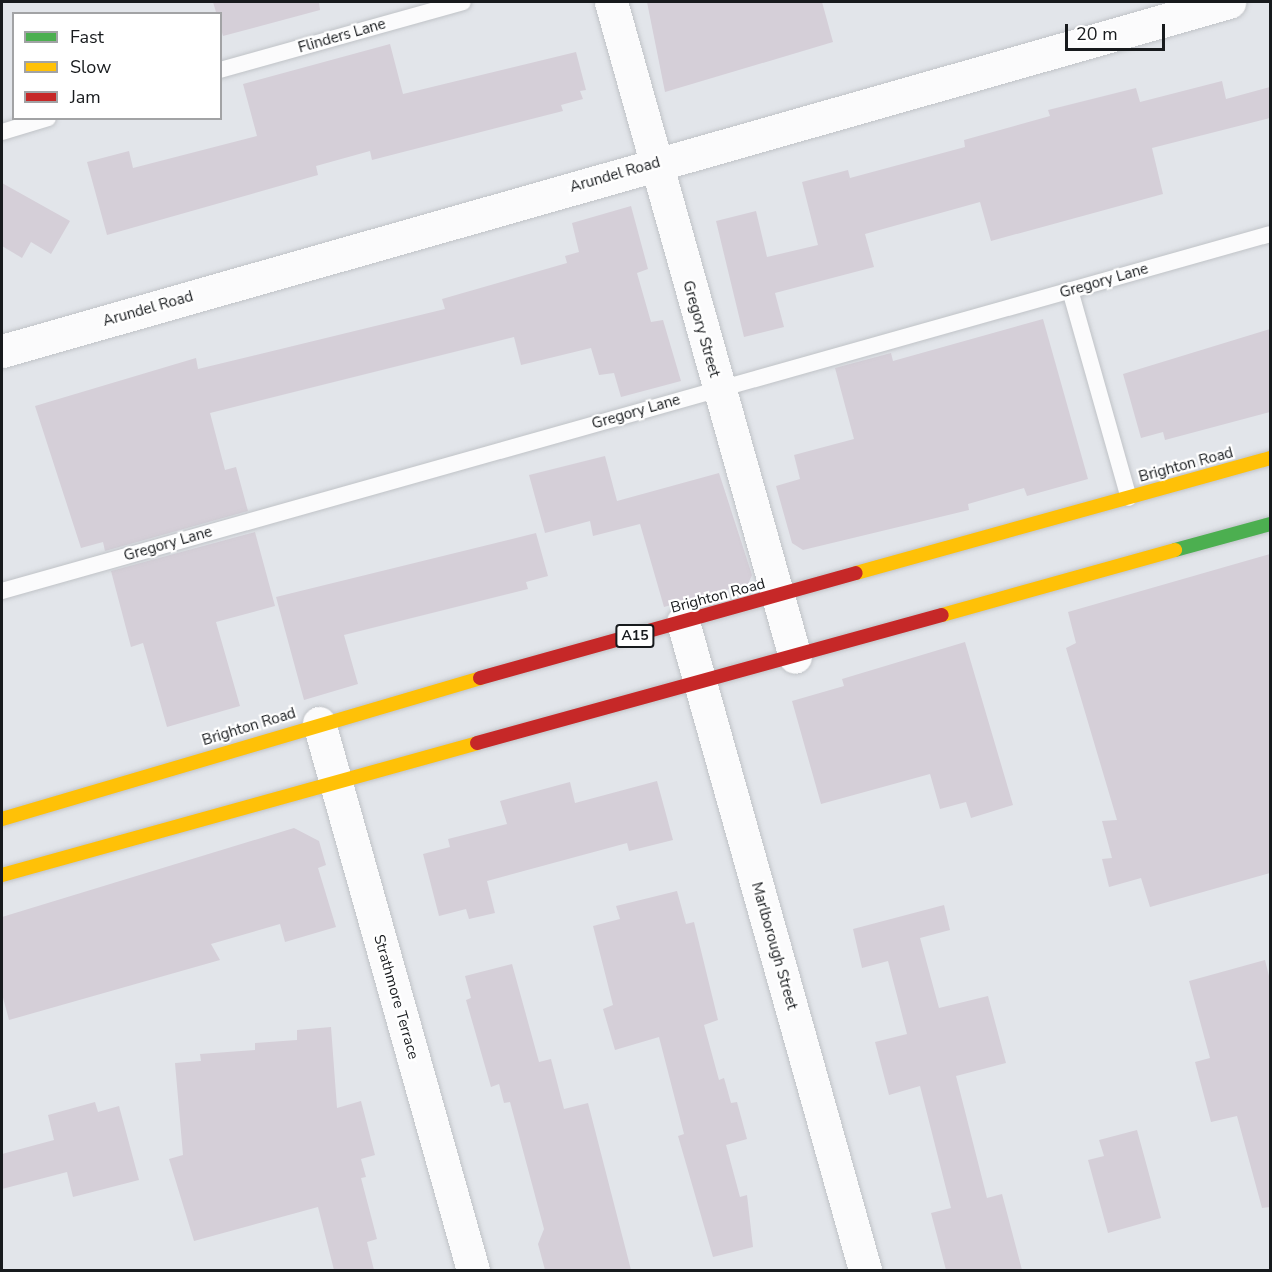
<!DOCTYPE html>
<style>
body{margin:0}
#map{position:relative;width:1272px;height:1272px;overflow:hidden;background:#e2e5ea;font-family:"Nunito Sans",sans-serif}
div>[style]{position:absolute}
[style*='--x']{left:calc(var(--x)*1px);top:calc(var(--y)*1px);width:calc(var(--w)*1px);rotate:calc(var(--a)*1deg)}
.building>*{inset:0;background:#d5cfd8}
.roads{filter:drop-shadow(0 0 2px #c0c3c7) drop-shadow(0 0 2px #c0c3c7)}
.lane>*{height:16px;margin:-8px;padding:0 8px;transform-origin:8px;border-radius:8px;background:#fbfbfc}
.street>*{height:33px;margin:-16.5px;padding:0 16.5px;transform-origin:16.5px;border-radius:16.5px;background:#fbfbfc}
.fast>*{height:14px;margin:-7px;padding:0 7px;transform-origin:7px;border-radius:7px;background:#4caf50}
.slow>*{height:14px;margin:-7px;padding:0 7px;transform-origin:7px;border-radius:7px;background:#ffc107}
.jam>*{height:14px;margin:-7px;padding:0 7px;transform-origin:7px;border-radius:7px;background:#c62828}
span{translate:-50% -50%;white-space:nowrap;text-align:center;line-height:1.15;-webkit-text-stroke:4.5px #fff;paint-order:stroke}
.shield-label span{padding:2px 4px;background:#fff;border:2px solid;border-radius:4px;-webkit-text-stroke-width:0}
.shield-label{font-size:14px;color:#171a1d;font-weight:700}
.street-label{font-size:15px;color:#171a1d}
.frame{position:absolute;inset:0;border:3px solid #171a1d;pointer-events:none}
.legend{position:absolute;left:12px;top:12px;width:210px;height:108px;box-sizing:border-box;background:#fff;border:2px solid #a2a3a5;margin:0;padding:8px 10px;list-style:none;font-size:18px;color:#171a1d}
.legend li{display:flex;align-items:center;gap:12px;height:30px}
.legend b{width:30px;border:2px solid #a2a3a5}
.scale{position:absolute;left:1065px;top:24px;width:100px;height:27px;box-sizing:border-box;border:3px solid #171a1d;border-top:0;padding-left:8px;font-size:18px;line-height:21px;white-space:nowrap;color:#171a1d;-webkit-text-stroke:4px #fff;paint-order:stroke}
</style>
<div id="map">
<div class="building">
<div style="clip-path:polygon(213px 2px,319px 2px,320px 10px,223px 36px)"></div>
<div style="clip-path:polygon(647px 2px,822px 2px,833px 42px,665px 92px)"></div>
<div style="clip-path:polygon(390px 44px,403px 94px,576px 52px,586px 90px,580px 91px,583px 99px,561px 105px,563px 111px,372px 160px,370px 151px,316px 166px,318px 175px,107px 235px,87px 162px,129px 151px,133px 168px,257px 136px,243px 84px)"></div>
<div style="clip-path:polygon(1222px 81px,1226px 99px,1270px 87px,1270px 118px,1152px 148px,1163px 194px,991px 241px,980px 202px,865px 234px,874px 267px,775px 293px,784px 327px,744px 337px,716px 221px,756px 211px,767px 257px,818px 245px,802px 182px,848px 170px,850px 178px,965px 147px,964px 140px,1050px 116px,1048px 110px,1136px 88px,1140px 102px)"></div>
<div style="clip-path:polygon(2px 183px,70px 221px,51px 254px,31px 242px,22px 258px,2px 246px)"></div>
<div style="clip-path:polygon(631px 206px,648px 269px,637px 273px,651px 322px,663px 320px,681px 381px,621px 397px,614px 373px,599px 375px,591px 348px,521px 365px,514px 337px,210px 413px,225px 470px,236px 467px,248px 511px,105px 551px,103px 542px,81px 548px,35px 406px,196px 358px,198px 369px,445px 309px,442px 299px,567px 263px,565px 256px,579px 252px,572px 223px)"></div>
<div style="clip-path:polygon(1043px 319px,1088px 479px,1027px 496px,1024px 488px,968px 504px,969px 510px,803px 550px,792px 543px,776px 486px,800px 479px,794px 455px,854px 439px,835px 368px,891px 353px,893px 361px)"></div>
<div style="clip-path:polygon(1270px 329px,1270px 412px,1165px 440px,1163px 432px,1141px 438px,1123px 374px)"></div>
<div style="clip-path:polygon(605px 456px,617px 501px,719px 473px,752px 575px,748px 584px,664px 607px,640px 524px,593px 536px,590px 521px,545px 533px,529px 475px)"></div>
<div style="clip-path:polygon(255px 532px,275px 606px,216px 622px,240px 706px,167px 727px,143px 643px,131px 647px,111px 571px)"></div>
<div style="clip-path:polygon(536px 533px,548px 576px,526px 582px,528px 589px,344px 635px,358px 684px,304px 700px,276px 597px)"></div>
<div style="clip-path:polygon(1270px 554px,1270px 873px,1150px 907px,1141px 878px,1109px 887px,1102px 859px,1112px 858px,1102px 821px,1117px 820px,1066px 648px,1076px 643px,1068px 612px)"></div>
<div style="clip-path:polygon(965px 642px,1013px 805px,971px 818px,966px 802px,940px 809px,930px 774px,821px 804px,792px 701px,844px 686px,842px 679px)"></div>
<div style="clip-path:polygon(657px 781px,673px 840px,629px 851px,627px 843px,487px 881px,495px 913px,469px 919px,466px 909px,439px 916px,423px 854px,450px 847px,448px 839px,507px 824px,500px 801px,570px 782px,575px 803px)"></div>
<div style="clip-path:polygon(294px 828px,319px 841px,326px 865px,318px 868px,336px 927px,285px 942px,280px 924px,211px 944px,220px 960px,9px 1020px,2px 994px,2px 917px)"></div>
<div style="clip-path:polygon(677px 891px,686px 924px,694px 922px,718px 1020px,704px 1025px,719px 1080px,724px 1078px,731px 1103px,737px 1102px,747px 1139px,726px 1145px,740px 1197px,747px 1195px,753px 1247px,713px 1257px,678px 1136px,684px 1134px,659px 1037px,615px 1050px,603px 1009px,613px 1005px,593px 926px,620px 919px,616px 906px)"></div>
<div style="clip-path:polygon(944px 905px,950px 930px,920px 938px,939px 1008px,988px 996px,1006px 1063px,956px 1076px,987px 1198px,1002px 1194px,1022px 1270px,946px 1270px,931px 1213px,951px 1208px,920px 1086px,889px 1095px,875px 1042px,907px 1034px,888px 961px,862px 968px,853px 929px)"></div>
<div style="clip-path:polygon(1265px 960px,1270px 980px,1270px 1207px,1262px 1208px,1237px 1116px,1211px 1122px,1195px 1062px,1210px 1058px,1189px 981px)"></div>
<div style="clip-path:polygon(512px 964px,539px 1062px,551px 1059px,564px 1109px,588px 1103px,631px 1270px,545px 1270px,538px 1244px,544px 1229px,510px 1102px,504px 1103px,499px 1084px,491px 1087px,466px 1000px,471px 998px,465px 976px)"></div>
<div style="clip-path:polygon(331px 1027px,337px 1108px,361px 1101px,375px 1155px,361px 1159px,366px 1177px,361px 1178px,377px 1239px,367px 1242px,374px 1270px,334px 1270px,318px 1207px,194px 1241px,169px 1159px,183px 1155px,175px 1063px,201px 1061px,200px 1054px,255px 1050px,255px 1043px,297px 1040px,297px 1030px)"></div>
<div style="clip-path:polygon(95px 1102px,98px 1112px,119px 1106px,139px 1180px,73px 1197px,67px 1172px,2px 1189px,2px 1154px,54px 1140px,48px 1115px)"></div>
<div style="clip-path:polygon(1137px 1130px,1161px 1218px,1108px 1233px,1088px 1160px,1104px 1156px,1099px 1140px)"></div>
</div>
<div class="roads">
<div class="lane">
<div style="--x:220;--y:70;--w:252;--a:-15.6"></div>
<div style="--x:2;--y:132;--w:48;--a:-16.9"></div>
<div style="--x:1070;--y:290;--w:216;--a:74.2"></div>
<div style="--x:2;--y:591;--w:1317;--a:-15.72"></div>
</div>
<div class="street">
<div style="--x:611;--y:2;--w:680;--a:74.31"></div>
<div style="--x:2;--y:351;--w:1276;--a:-15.88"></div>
<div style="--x:683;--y:622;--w:673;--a:74.31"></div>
<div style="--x:319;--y:723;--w:568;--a:74.28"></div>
</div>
<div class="fast">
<div style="--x:1175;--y:550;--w:98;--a:-15.3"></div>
</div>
<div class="slow">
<div style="--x:856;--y:573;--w:430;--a:-15.5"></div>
<div style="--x:942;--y:615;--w:242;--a:-15.6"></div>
<div style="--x:2;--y:819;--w:498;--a:-16.4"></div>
<div style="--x:2;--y:875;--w:493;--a:-15.5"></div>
</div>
<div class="jam">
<div style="--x:480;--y:678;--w:390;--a:-15.6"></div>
<div style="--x:477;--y:743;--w:482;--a:-15.4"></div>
</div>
</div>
<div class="shield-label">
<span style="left:635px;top:636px">A15</span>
</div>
<div class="street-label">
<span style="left:342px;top:36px;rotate:-16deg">Flinders Lane</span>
<span style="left:615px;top:175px;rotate:-16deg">Arundel Road</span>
<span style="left:1104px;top:281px;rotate:-16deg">Gregory Lane</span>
<span style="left:148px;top:309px;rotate:-16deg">Arundel Road</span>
<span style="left:701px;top:329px;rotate:74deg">Gregory Street</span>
<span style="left:636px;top:412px;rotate:-16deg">Gregory Lane</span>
<span style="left:1186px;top:465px;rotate:-15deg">Brighton Road</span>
<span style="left:168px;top:544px;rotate:-16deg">Gregory Lane</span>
<span style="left:718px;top:596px;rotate:-15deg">Brighton Road</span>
<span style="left:249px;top:727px;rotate:-17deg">Brighton Road</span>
<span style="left:774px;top:946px;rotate:74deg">Marlborough Street</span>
<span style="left:396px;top:997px;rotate:74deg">Strathmore Terrace</span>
</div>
<div class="frame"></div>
<ul class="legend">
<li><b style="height:8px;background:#4caf50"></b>Fast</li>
<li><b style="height:8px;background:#ffc107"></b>Slow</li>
<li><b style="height:8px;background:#c62828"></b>Jam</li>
</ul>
<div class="scale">20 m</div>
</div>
